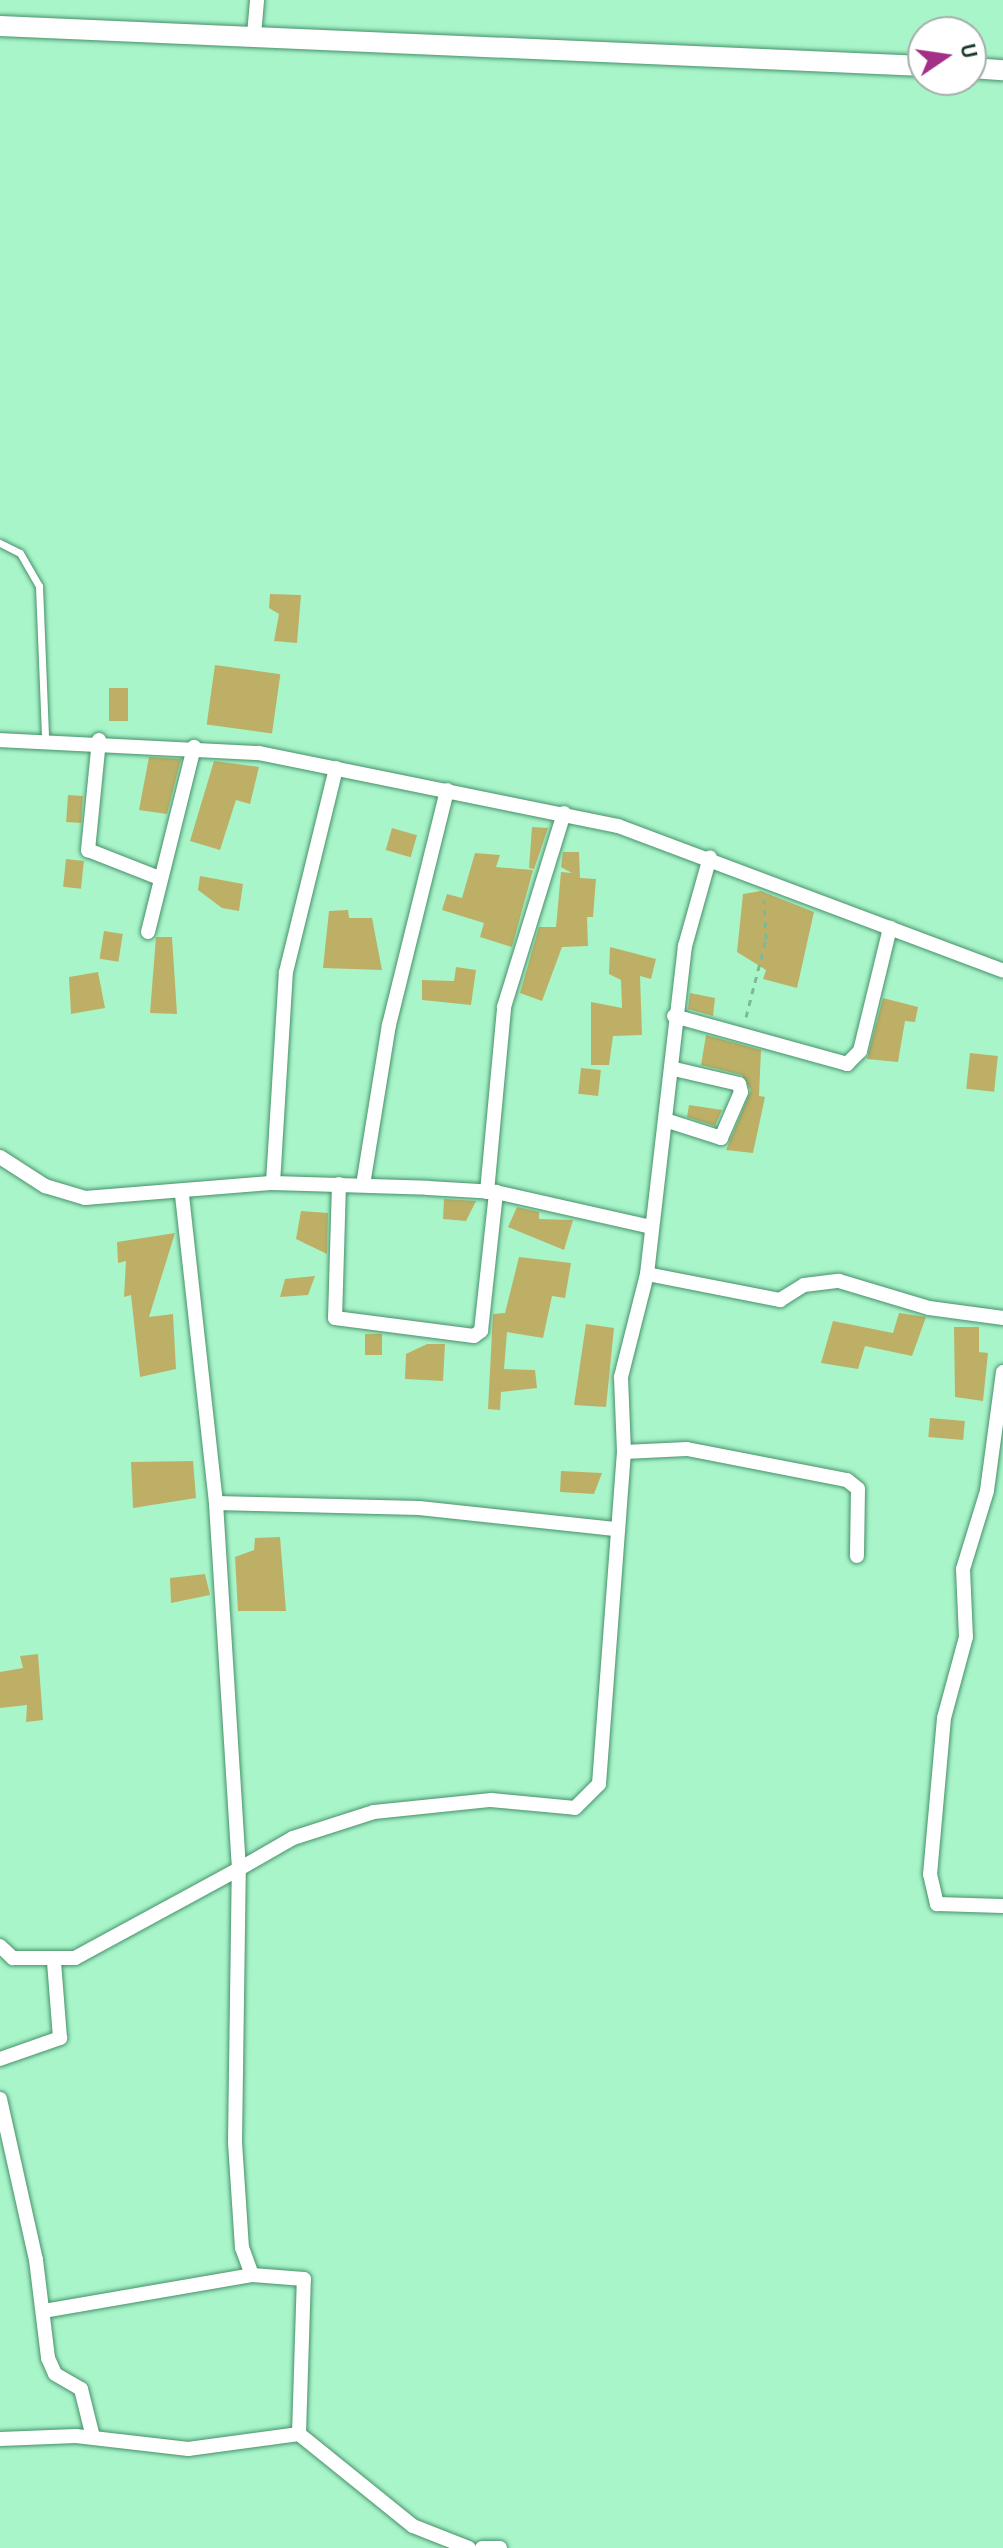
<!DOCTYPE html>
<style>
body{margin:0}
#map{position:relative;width:1003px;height:2548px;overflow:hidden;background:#a9f5ca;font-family:"Alegreya Sans",sans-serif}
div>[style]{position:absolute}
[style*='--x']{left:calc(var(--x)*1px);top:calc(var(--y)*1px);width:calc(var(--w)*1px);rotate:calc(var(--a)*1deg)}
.building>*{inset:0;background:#bdb066;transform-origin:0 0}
.path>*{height:3px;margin-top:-1.5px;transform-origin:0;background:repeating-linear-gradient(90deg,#7cb997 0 6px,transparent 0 12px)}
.roads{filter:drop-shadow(0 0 2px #47916b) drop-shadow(0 0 2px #47916b)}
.lane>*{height:7px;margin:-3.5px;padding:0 3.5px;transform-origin:3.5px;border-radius:3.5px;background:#fff}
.street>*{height:14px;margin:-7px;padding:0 7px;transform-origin:7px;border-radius:7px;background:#fff}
.secondary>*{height:20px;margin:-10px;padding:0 10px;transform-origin:10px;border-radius:10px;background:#fff}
span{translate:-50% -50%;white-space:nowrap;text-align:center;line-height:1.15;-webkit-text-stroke:6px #fff;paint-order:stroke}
.north{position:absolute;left:907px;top:16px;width:80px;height:80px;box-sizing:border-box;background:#fff;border:2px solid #a3b0a9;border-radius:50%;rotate:77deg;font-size:22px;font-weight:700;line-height:32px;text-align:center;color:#1a3929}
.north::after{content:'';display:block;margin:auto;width:28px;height:36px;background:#a42f88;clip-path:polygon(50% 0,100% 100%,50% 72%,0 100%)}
</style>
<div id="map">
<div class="building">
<div style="clip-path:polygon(270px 594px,301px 595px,297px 643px,274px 641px,279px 614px,269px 608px)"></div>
<div style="left:215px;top:665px;width:66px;height:60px;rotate:8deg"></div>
<div style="left:109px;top:688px;width:19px;height:33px"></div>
<div style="clip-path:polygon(149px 757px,181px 759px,167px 814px,139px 810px)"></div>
<div style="clip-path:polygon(214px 761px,259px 767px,250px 804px,236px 800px,220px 850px,190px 841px)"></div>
<div style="left:68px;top:795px;width:15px;height:27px;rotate:4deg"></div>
<div style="clip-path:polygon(532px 827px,548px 828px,534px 869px,529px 868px)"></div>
<div style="left:392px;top:828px;width:26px;height:23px;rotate:16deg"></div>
<div style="clip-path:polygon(563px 852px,579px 852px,580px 878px,596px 879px,593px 917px,587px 917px,588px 946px,562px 947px,542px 1001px,520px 993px,539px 927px,556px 927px,561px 872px,572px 873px,561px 867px)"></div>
<div style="clip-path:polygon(475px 853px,500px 855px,496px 867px,533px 870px,512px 947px,480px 937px,484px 923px,442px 910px,447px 894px,462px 898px)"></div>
<div style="left:66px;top:859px;width:18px;height:28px;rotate:6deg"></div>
<div style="clip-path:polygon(200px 876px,243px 884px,239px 911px,222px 908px,198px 890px)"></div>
<div style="clip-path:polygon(761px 891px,814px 912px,797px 988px,763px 979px,766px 970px,737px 952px,743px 894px)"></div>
<div style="clip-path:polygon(348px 910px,349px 918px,372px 918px,382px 970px,323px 968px,329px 911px)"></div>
<div style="left:104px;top:931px;width:19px;height:28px;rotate:9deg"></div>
<div style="clip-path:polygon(156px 937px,172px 937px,177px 1014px,150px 1013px)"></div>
<div style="clip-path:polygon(610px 947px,656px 959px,651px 979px,640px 976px,642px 1035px,613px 1036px,609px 1065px,591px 1065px,591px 1002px,622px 1008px,621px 980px,609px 974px)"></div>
<div style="clip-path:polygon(456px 967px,476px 970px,471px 1005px,422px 1000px,422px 980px,454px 981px)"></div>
<div style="clip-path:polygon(98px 972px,105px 1008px,71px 1014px,69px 977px)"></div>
<div style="clip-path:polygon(690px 993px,715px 998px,713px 1016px,688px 1009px)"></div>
<div style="clip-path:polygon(883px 998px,918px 1007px,915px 1022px,905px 1021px,898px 1062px,867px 1059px)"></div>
<div style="clip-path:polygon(706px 1035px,761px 1050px,759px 1096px,765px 1097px,753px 1153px,726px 1150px,751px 1090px,742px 1075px,701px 1065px)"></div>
<div style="left:970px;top:1053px;width:28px;height:36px;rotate:6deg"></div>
<div style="left:581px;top:1068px;width:20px;height:26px;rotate:6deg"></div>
<div style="clip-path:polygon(689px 1105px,722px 1110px,715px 1126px,687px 1117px)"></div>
<div style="clip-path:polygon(444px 1199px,476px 1201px,466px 1221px,443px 1219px)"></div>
<div style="clip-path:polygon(517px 1207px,539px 1212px,539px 1219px,573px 1220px,564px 1250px,508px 1227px)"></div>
<div style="clip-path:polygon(301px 1211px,328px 1213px,327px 1254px,296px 1239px)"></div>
<div style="clip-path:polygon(175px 1233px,149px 1317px,173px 1314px,176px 1369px,140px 1377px,131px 1295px,124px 1297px,126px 1261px,118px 1263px,117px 1242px)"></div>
<div style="clip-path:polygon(519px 1257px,571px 1263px,565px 1298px,552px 1296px,543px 1338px,507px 1332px,504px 1369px,535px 1370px,537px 1388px,501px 1392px,500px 1410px,488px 1409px,493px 1314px,505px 1313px)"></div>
<div style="clip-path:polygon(315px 1276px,308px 1295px,280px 1297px,285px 1279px)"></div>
<div style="clip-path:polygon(899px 1313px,926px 1317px,912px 1356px,865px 1346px,858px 1369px,821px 1363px,833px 1321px,893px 1333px)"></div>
<div style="clip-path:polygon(586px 1324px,614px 1328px,606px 1407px,574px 1405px)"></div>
<div style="clip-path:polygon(954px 1327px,979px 1327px,979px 1352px,988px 1353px,983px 1401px,955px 1397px)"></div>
<div style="left:365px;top:1334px;width:17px;height:21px"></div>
<div style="clip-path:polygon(427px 1344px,445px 1344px,443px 1381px,405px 1379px,406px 1354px)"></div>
<div style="left:930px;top:1418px;width:35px;height:19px;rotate:5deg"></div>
<div style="clip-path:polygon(193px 1461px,196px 1498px,133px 1508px,131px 1462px)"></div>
<div style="clip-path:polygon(561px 1471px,602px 1473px,594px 1494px,560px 1492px)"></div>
<div style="clip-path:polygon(280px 1537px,286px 1611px,238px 1611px,235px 1557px,254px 1550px,255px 1538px)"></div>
<div style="clip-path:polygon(205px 1574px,210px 1595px,171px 1603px,170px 1578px)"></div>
<div style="clip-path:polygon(38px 1654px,43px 1720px,26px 1722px,27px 1705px,0 1708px,0 1672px,23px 1668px,20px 1656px)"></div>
</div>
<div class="path">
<div style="--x:746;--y:1017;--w:81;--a:-75.6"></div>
<div style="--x:766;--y:939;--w:39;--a:-93"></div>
</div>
<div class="roads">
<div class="lane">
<div style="--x:0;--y:543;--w:22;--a:27"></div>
<div style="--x:20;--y:553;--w:38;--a:60"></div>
<div style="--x:39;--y:586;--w:152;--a:87.7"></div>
</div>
<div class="street">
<div style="--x:254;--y:35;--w:35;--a:-85"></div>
<div style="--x:0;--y:740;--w:259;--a:2.9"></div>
<div style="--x:259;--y:753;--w:366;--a:11.5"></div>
<div style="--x:618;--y:826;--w:411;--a:20.6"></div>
<div style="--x:99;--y:740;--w:111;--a:95.7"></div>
<div style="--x:88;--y:850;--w:76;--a:21.5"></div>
<div style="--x:148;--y:932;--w:191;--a:-76"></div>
<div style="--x:674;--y:1016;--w:180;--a:15.5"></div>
<div style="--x:847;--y:1064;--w:18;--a:-45"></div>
<div style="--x:860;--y:1051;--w:127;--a:-76.3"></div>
<div style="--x:665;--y:1120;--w:59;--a:17.8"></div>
<div style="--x:721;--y:1138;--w:50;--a:-66.5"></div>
<div style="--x:741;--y:1092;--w:8;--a:-104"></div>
<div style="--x:739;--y:1084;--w:67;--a:-167"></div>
<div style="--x:0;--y:1157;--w:54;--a:32.8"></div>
<div style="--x:45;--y:1186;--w:42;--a:16.7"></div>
<div style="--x:85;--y:1198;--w:189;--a:-4.6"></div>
<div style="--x:273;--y:1183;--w:155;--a:1.8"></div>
<div style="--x:428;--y:1188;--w:68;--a:3.4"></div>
<div style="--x:496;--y:1192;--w:159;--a:12.7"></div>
<div style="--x:273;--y:1183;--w:211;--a:-86.5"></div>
<div style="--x:286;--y:972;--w:210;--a:-76.2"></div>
<div style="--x:339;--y:1184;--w:134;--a:91.7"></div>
<div style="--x:335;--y:1318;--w:140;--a:7.4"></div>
<div style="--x:474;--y:1336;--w:9;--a:-36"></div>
<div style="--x:481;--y:1331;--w:140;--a:-83.8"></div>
<div style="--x:363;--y:1185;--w:162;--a:-80.8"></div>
<div style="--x:389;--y:1025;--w:242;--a:-76.1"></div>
<div style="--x:487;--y:1192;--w:186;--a:-84.7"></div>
<div style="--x:504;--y:1007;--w:203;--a:-72.8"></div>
<div style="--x:647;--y:1274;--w:136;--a:11.1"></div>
<div style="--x:780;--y:1300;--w:28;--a:-32"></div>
<div style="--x:804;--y:1285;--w:35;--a:-7"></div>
<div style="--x:839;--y:1281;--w:94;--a:16.7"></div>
<div style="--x:929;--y:1308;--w:75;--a:7.7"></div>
<div style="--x:1003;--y:1372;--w:120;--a:97.7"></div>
<div style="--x:987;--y:1491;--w:82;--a:107.1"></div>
<div style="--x:963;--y:1569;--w:68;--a:87.5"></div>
<div style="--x:966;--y:1637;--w:84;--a:105.2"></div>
<div style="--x:944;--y:1718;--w:157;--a:95.1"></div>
<div style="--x:930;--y:1874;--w:31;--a:77"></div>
<div style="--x:937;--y:1904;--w:66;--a:1.7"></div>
<div style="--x:624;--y:1452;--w:63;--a:-2.7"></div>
<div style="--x:687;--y:1449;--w:163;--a:11"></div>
<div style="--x:847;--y:1480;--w:14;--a:39"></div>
<div style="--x:858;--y:1489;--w:67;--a:90.9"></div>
<div style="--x:216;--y:1503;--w:203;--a:1.4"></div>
<div style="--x:419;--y:1508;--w:197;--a:6.1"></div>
<div style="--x:0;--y:1946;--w:18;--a:43"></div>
<div style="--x:13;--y:1958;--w:62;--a:0"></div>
<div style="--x:75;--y:1958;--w:187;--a:-28.5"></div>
<div style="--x:239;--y:1869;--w:367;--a:-93.6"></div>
<div style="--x:216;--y:1503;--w:311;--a:-96.3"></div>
<div style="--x:0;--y:2059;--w:64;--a:-19.3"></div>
<div style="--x:60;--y:2038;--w:77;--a:-94.5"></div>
<div style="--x:0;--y:2099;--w:165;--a:77.4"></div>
<div style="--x:36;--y:2260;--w:99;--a:83"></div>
<div style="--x:48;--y:2358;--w:17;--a:66"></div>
<div style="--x:55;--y:2374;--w:30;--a:30"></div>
<div style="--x:81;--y:2389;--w:49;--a:76"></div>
<div style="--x:44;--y:2311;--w:211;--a:-9.8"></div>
<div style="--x:299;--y:2434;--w:155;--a:-88.2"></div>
<div style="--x:304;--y:2279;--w:52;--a:-175.6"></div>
<div style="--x:252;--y:2275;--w:29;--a:-110"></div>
<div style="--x:242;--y:2248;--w:106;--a:-93.8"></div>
<div style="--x:235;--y:2142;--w:273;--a:-89.2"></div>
<div style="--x:239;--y:1869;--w:62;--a:-29.9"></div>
<div style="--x:293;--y:1838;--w:85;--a:-17.8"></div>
<div style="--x:374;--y:1812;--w:118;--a:-5.9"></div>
<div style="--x:491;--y:1800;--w:84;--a:5.4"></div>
<div style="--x:575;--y:1808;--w:34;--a:-45"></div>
<div style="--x:599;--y:1784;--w:333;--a:-85.7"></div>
<div style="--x:624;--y:1452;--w:75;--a:-92.3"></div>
<div style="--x:621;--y:1377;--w:106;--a:-75.8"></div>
<div style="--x:647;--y:1274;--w:330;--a:-83.4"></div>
<div style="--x:685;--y:946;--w:92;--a:-74.3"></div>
<div style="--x:0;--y:2439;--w:76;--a:-2.3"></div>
<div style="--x:76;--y:2436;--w:113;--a:6.6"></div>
<div style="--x:188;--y:2449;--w:112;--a:-7.7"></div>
<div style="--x:299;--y:2434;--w:146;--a:38.9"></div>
<div style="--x:413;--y:2526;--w:60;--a:21.4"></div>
<div style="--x:482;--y:2548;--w:18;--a:0"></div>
</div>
<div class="secondary">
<div style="--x:0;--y:26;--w:924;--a:2.48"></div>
<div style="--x:971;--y:68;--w:32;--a:4"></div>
</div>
</div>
<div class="north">U</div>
</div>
